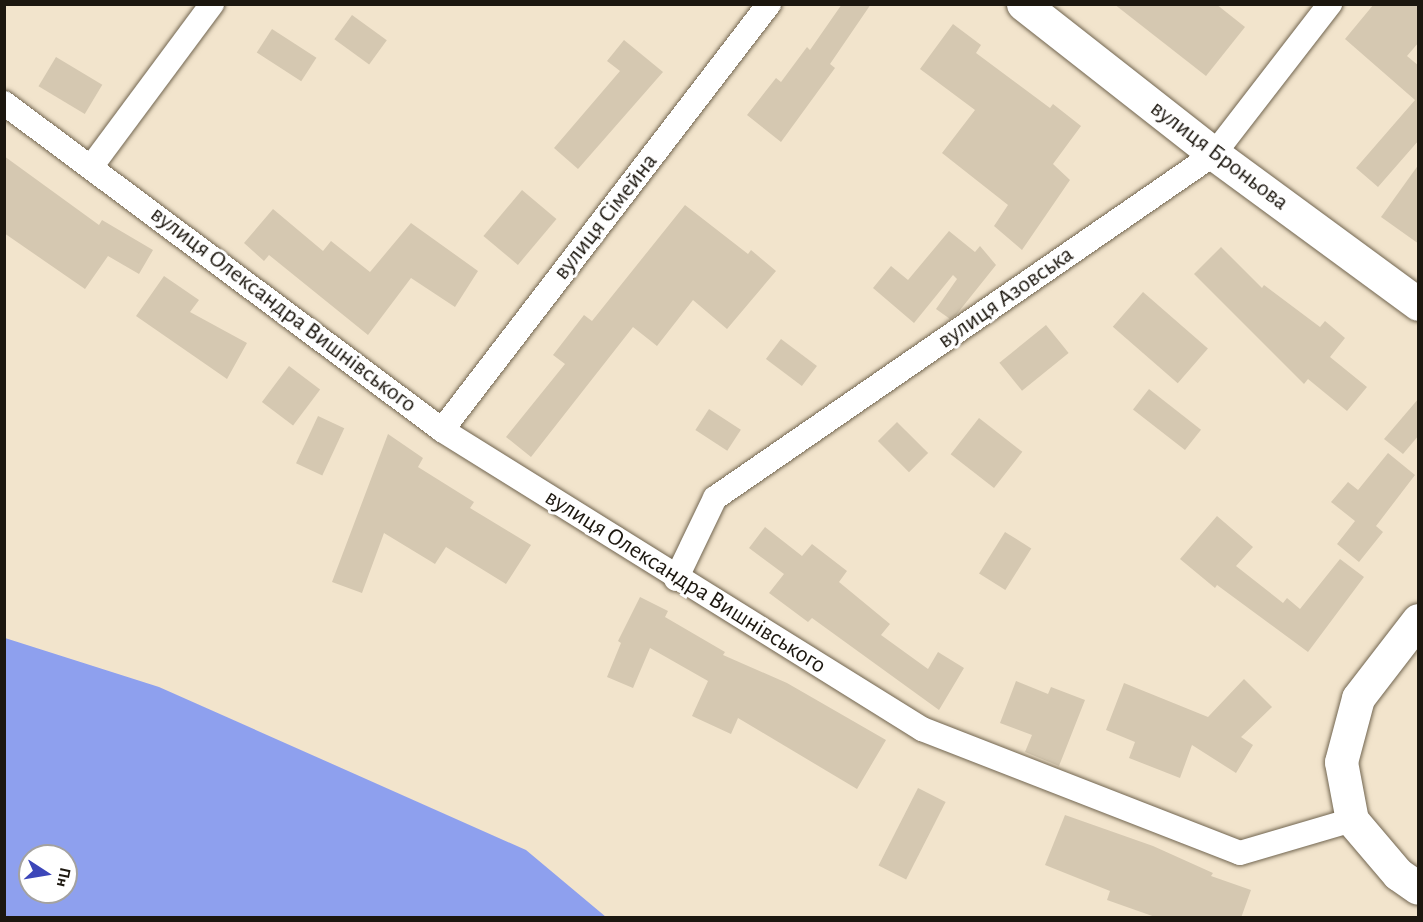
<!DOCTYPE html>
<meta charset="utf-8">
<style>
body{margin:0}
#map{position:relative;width:1423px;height:922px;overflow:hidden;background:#f2e4cc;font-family:"Alegreya Sans",sans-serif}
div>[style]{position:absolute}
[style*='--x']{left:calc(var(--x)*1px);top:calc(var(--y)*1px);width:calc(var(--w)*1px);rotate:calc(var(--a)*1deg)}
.forest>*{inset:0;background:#8ea0ee}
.building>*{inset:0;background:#d5c8b1;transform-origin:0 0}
.roads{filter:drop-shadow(0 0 2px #716550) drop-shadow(0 0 2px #716550)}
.street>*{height:24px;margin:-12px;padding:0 12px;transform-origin:12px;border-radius:12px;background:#fff}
.secondary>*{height:33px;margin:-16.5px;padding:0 16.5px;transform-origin:16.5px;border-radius:16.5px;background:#fff}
span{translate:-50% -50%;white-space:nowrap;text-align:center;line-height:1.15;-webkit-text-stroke:6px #fff;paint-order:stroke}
.street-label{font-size:24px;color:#1c170f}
.frame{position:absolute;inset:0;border:6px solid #1c170f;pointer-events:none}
.north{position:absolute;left:18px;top:844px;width:60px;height:60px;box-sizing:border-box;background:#fff;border:2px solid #a4a29f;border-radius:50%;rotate:102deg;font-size:16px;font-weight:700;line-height:24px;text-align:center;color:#1c170f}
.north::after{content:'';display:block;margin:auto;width:21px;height:27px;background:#3c46b9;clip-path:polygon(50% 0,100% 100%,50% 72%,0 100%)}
</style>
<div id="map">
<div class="forest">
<div style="clip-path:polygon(evenodd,5px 638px,159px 687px,526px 850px,606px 917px,5px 917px,5px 638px,30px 856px,66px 856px,66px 892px,30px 892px,30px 856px)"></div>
</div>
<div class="building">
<div style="clip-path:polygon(842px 4px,871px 4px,830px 64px,835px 68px,781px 142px,747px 115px,776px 78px,781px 82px,807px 47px,810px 50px)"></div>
<div style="clip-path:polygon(1114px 4px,1216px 4px,1245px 27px,1206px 76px)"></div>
<div style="clip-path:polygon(1374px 4px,1419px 4px,1419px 42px,1407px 56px,1419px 66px,1419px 140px,1378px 187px,1356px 168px,1415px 100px,1345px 39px)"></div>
<div style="left:352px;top:15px;width:43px;height:30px;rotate:36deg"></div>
<div style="clip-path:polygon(953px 24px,981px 45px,976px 53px,1050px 108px,1053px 104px,1081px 126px,1053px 164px,1070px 180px,1022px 250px,994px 226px,1008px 205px,942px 153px,975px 110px,920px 69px)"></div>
<div style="left:272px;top:29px;width:53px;height:28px;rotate:33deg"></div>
<div style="clip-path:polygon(624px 40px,663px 72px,578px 169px,554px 148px,620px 71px,607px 61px)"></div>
<div style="left:56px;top:57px;width:54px;height:34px;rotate:31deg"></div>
<div style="clip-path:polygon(4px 156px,99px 225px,102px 220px,153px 250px,139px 274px,108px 256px,85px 289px,4px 233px)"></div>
<div style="clip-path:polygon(1419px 164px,1419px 244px,1381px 217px)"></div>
<div style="left:522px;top:190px;width:45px;height:60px;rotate:40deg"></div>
<div style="clip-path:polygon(685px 205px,748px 254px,751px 250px,776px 271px,727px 329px,693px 300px,657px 346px,633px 327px,531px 457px,506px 437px,565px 364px,553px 355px,584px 315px,592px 321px)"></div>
<div style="clip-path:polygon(273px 209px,323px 251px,331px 241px,370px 272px,411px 223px,478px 271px,455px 307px,411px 278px,368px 335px,269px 255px,264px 261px,244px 243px)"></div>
<div style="clip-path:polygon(949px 231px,975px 252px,980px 246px,996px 265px,956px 315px,950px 319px,936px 309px,957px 279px,953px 275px,914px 323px,873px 288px,891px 266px,908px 280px)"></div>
<div style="clip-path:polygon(1221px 247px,1262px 288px,1264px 285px,1320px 327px,1325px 321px,1345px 338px,1330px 357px,1367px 387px,1347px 411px,1308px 379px,1304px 384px,1194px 274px)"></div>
<div style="clip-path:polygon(164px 276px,199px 300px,190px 312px,247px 343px,227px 379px,136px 316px)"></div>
<div style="left:1143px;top:292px;width:86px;height:46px;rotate:41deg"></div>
<div style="left:1046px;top:325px;width:36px;height:60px;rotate:51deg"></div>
<div style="left:781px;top:339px;width:45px;height:25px;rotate:37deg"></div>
<div style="left:289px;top:366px;width:39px;height:45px;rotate:37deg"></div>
<div style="left:1149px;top:389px;width:66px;height:26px;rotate:38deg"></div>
<div style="clip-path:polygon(1419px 398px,1419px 435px,1403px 454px,1384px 439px)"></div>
<div style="left:709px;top:409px;width:38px;height:25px;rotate:33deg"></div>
<div style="left:318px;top:416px;width:29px;height:52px;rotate:25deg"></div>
<div style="left:979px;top:418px;width:55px;height:46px;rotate:38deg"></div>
<div style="left:897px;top:422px;width:44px;height:27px;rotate:45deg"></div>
<div style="clip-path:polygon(388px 434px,423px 458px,418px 467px,474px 502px,470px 508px,531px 545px,506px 584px,446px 547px,435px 564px,384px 533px,362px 593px,332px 582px)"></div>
<div style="clip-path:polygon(1388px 453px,1415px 475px,1376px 526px,1383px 532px,1359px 562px,1337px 544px,1355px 521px,1331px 502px,1348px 482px,1358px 490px)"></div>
<div style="clip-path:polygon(1217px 516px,1253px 547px,1236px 566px,1283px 603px,1287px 598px,1300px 609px,1340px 559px,1364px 577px,1308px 652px,1217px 585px,1215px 588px,1180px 559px)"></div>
<div style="clip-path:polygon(765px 527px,802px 556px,812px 544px,847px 571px,839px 582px,890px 624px,881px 635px,928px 669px,938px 652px,964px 668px,939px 710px,812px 618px,808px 622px,769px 593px,784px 574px,749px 548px)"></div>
<div style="left:1005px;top:532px;width:31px;height:49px;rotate:32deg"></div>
<div style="clip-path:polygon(640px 597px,668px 611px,665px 617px,725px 652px,723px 655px,787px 683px,886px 740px,857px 789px,738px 718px,731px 734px,692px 716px,708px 681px,650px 648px,633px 688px,607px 677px,621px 643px,618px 641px)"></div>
<div style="clip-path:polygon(1244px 679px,1272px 707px,1241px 737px,1253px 745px,1236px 773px,1192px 745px,1180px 778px,1129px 758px,1135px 742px,1106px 730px,1124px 683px,1208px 717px)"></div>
<div style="clip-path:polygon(1016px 681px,1048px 694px,1051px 687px,1085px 700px,1059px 766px,1025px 752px,1032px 735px,1000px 723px)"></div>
<div style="left:918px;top:788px;width:31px;height:87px;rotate:27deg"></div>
<div style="clip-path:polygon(1065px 815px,1153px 846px,1213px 873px,1211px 876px,1251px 890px,1241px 918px,1158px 918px,1107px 900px,1110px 891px,1045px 865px)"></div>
</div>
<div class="roads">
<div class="street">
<div style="--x:4;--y:103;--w:547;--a:36.74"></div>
<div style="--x:442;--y:430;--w:566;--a:31.92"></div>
<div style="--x:922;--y:729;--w:341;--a:21.3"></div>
<div style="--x:1240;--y:853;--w:117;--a:-16.4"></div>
<div style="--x:91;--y:167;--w:203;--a:-53.4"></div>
<div style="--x:442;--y:430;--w:537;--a:-52.49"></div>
<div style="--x:676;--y:579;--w:90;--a:-64.3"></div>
<div style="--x:715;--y:498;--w:606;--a:-34.58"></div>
<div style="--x:1214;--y:154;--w:190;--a:-52.3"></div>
</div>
<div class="secondary">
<div style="--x:1023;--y:4;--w:243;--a:38.1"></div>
<div style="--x:1214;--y:154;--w:253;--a:36.3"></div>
<div style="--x:1418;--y:620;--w:98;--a:127.6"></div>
<div style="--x:1358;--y:698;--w:66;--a:104.9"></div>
<div style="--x:1341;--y:762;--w:59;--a:79.3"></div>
<div style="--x:1352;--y:820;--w:71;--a:49.6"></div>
<div style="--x:1398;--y:874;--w:24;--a:35"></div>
</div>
</div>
<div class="street-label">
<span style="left:1219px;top:156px;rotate:37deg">вулиця Броньова</span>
<span style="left:606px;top:217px;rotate:-52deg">вулиця Сімейна</span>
<span style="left:1006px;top:298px;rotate:-35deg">вулиця Азовська</span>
<span style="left:283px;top:310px;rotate:37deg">вулиця Олександра Вишнівського</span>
<span style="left:685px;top:582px;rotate:32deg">вулиця Олександра Вишнівського</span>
</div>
<div class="frame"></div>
<div class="north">Пн</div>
</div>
